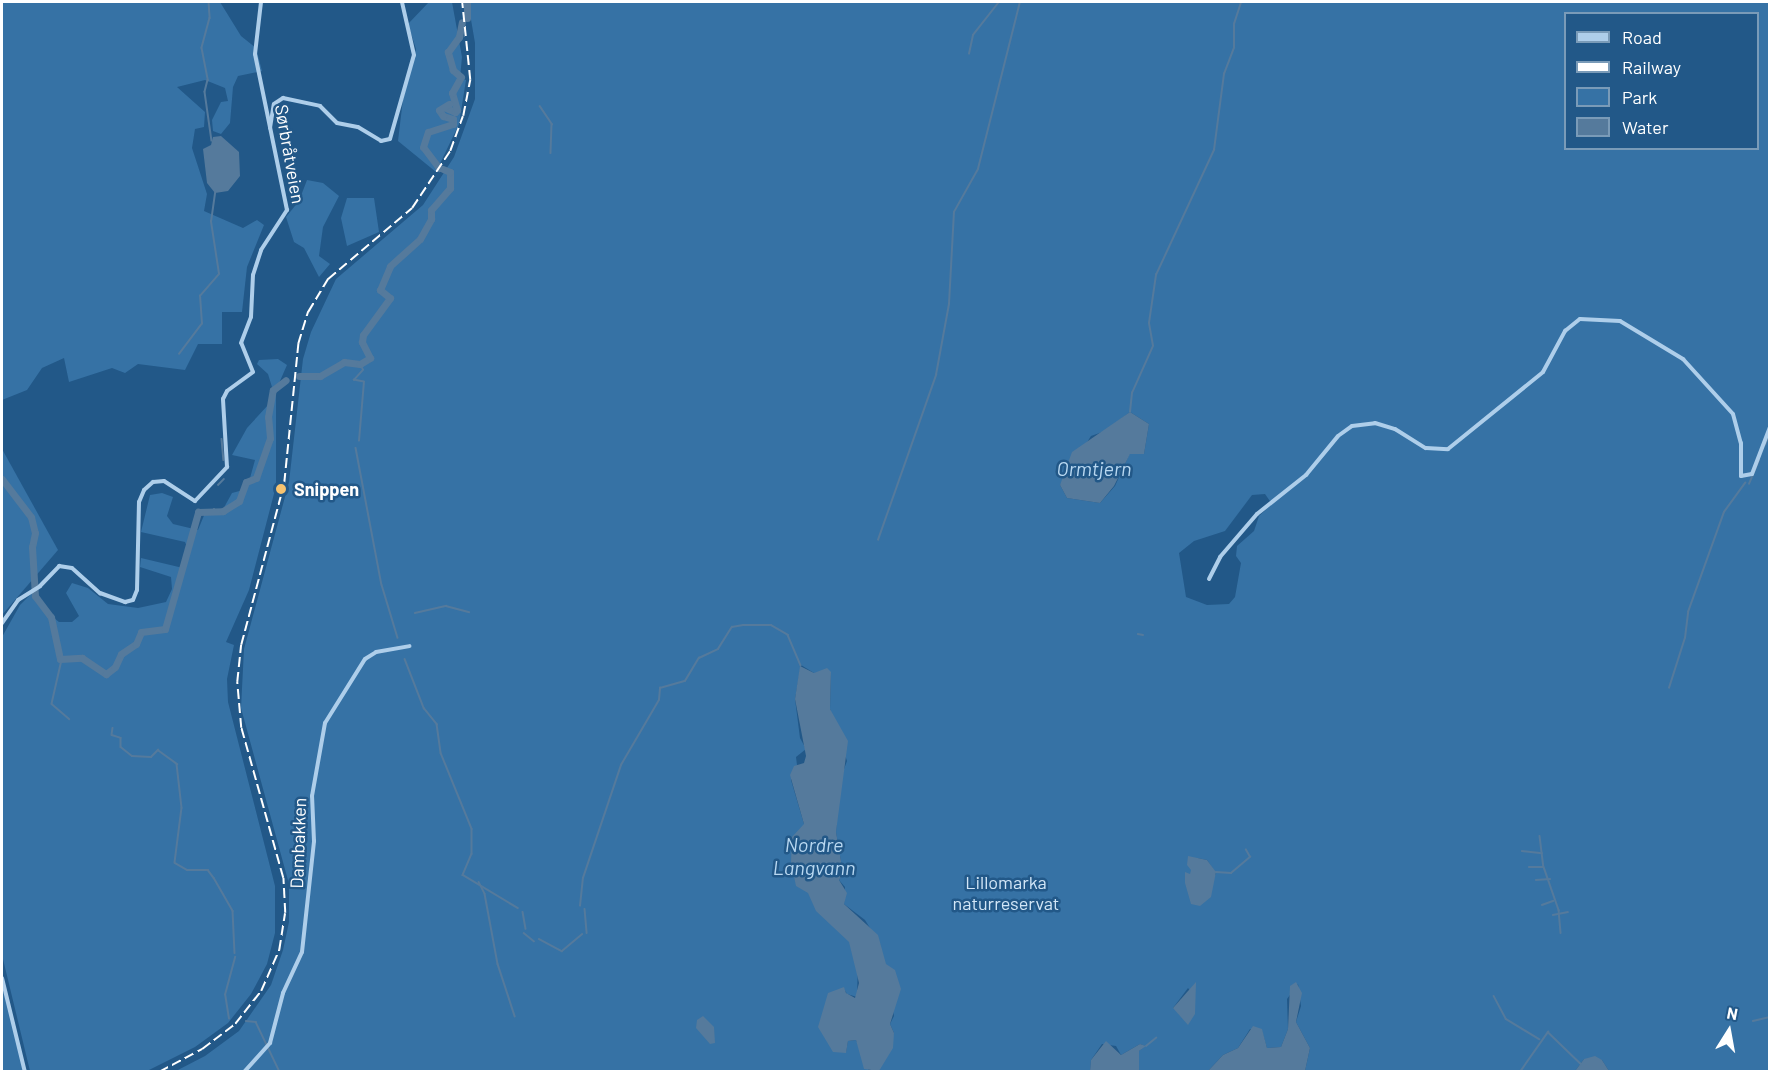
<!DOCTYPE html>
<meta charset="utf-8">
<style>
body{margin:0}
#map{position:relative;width:1771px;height:1073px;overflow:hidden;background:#225888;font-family:Barlow,sans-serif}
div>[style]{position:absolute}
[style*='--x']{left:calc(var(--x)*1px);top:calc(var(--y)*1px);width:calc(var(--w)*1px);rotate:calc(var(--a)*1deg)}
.green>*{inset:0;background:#3672a5}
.water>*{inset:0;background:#557a9c}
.stream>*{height:1.5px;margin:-0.75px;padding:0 0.75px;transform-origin:0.75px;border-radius:0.75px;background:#557a9c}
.river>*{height:7px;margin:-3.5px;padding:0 3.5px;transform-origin:3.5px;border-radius:3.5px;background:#557a9c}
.minor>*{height:4px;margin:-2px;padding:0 2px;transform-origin:2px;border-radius:2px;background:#aeceea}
.rail>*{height:1.5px;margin-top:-0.75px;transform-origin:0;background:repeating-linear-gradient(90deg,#fff 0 10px,transparent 0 14.5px)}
.dots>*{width:16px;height:16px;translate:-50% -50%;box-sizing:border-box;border:3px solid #225888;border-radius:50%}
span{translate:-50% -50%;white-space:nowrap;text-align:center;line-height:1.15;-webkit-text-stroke:5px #225888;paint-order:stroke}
.street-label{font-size:18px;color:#fff}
.poi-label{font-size:18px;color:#fff;font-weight:700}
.left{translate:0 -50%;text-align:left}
.park-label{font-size:18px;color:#d2e6f7}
.water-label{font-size:20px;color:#b9d8f1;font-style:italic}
.frame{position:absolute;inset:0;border:3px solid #fff;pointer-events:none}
.legend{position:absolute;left:1564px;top:12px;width:195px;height:138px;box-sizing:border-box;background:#225888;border:2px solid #7a9bb8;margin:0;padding:8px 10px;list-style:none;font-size:18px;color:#fff}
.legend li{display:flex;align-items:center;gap:12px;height:30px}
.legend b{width:30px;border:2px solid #7a9bb8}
.north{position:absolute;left:1699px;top:1001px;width:60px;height:60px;-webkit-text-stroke:4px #225888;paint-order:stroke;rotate:11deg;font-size:16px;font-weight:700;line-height:24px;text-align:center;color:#fff}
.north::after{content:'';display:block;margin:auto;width:21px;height:27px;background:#fff;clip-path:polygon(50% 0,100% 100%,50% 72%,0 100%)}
</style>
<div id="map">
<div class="green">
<div style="clip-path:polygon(2px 2px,220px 2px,241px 36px,256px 48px,262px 71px,238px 76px,233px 87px,230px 123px,221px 134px,213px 131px,212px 120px,221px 102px,228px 101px,225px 88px,205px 80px,177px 87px,205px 112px,204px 127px,195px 129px,192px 148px,207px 194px,204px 211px,243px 228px,257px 220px,264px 225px,247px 267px,242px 312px,222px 312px,222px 344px,198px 344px,185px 370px,138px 364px,125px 373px,112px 368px,69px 382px,64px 358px,42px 368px,27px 390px,2px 400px)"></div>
<div style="clip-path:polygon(429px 2px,452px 2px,462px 57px,460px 78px,466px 80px,459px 124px,436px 172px,398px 141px,403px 99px,416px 49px,408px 24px)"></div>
<div style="clip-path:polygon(evenodd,468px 2px,1769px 2px,1769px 1071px,1609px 1071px,1602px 1060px,1584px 1059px,1575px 1071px,1305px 1071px,1310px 1048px,1296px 1022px,1301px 1006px,1298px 984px,1287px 999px,1288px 1029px,1281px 1047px,1267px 1048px,1262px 1031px,1250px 1029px,1238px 1048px,1223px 1055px,1208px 1071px,1139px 1071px,1139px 1051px,1145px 1046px,1140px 1044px,1121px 1055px,1116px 1046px,1102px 1044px,1091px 1060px,1090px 1071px,879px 1071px,894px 1033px,890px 1024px,894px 1016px,880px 944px,865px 920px,844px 904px,845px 887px,839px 880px,843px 873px,836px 832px,840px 780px,847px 761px,830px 709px,831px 672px,814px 673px,801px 665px,795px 699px,800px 738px,806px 749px,796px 757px,797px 765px,791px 780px,804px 824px,809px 892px,819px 913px,846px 934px,858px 960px,857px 997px,847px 994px,843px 987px,846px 1052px,848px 1041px,856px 1040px,869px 1071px,174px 1072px,205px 1056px,239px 1031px,271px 985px,283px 950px,289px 922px,289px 884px,241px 708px,244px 649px,289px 482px,303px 359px,311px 332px,336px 279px,423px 205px,454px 157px,475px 99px,475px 43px,468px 2px,1566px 14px,1758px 14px,1758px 148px,1566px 148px,1566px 14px,468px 2px,1130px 412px,1149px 424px,1144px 454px,1130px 453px,1115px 486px,1100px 503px,1067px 498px,1060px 485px,1091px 436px,1105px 431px,1130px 412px,468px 2px,1265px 494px,1272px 504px,1259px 516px,1254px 531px,1237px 546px,1236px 556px,1241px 563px,1235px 597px,1229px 604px,1207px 605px,1186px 597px,1179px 553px,1194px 541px,1225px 531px,1252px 495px,1265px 494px,468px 2px,1197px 858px,1207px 860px,1216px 873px,1210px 888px,1197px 858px,468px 2px,1188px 988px,1195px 997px,1195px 1014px,1173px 1008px,1188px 988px)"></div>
<div style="clip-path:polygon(307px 180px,323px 183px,339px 196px,323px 227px,319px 256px,330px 264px,319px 277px,304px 248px,294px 242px,286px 217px,299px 201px)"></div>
<div style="clip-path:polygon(347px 198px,374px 198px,379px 232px,347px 246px,341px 218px)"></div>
<div style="clip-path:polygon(278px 359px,287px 365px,276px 390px,276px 486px,249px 590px,226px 642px,234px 645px,227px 679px,228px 702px,275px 886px,275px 933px,267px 964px,251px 994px,228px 1023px,195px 1047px,147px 1071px,30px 1071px,2px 955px,2px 637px,20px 605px,32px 593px,40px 597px,44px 610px,59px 622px,72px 622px,79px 616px,66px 593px,72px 583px,88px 588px,108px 604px,138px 608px,166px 602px,172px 589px,171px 577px,140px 567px,141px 558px,183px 568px,187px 547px,185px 542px,141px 532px,150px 495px,162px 493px,173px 497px,167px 516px,173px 524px,198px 530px,205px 513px,221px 513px,232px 493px,247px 489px,255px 460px,232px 455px,247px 428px,269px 404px,272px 387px,268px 374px,257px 364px,259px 360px)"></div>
<div style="clip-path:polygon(2px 449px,58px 550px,2px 615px)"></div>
<div style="clip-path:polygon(2px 986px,15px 1031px,23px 1071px,2px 1071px)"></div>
</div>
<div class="water">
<div style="clip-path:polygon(221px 136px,239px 152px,240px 176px,228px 191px,215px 193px,207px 183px,203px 149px,211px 145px,213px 137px)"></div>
<div style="clip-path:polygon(1130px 412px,1149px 424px,1144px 454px,1130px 454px,1114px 486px,1100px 503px,1067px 498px,1060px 485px,1072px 452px)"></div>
<div style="clip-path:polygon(800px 666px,814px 673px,827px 668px,831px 672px,830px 709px,848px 741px,836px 832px,843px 873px,839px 880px,847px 893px,844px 904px,878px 935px,886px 964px,895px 970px,901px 989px,890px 1024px,894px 1033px,893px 1048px,879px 1071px,864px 1069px,856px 1040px,848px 1041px,846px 1053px,833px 1052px,818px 1027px,828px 993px,844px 987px,846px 993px,855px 998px,859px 983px,849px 942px,816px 911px,808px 893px,796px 886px,791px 862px,792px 837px,804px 824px,790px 775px,794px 766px,804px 763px,806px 756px,795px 699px)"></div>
<div style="clip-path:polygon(1188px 856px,1207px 860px,1216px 872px,1211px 897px,1200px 906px,1191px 904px,1185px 883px,1185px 872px,1190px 874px,1191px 870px,1187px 865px)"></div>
<div style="clip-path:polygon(1196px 982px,1195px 1014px,1188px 1025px,1173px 1008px)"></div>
<div style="clip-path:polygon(1296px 982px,1302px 993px,1296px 1022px,1310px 1048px,1305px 1071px,1208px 1071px,1223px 1055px,1238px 1048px,1253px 1026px,1262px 1029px,1267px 1048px,1281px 1047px,1288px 1029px,1290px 986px)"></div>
<div style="clip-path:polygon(703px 1016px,714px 1027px,715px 1043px,710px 1044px,696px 1028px,697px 1020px)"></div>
<div style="clip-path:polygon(1106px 1041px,1121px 1055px,1140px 1044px,1146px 1046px,1139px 1051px,1139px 1071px,1090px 1071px,1091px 1060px)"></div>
<div style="clip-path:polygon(1595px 1056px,1602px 1060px,1609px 1071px,1575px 1071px,1584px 1059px)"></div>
</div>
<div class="stream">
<div style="--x:209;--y:2;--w:16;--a:86"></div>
<div style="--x:210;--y:18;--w:31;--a:105"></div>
<div style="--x:202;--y:48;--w:33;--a:79"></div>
<div style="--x:208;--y:80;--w:12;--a:104"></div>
<div style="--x:205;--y:92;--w:49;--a:81.9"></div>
<div style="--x:969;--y:54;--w:19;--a:-78"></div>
<div style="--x:973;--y:35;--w:42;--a:-51.8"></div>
<div style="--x:540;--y:106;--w:22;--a:56"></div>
<div style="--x:552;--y:124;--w:29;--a:92"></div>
<div style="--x:179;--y:354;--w:38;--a:-53"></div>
<div style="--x:202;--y:324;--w:28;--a:-94"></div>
<div style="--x:200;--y:296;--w:29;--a:-49"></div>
<div style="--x:219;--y:274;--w:53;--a:-98.7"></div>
<div style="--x:211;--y:222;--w:29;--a:-82"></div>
<div style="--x:1130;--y:412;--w:19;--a:-84"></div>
<div style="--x:1132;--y:393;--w:51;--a:-65.9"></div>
<div style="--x:1153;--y:346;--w:23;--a:-100"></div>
<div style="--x:1149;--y:323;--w:49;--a:-81.7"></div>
<div style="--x:1156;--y:275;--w:138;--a:-65.1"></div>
<div style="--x:1214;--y:150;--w:77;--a:-82.5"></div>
<div style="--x:1224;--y:74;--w:28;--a:-69"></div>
<div style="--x:1234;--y:48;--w:24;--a:-90"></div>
<div style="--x:1234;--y:24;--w:23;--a:-72"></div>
<div style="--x:222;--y:439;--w:21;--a:85"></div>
<div style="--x:359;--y:441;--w:59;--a:-85.2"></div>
<div style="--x:364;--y:382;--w:10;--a:-169"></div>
<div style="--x:354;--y:380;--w:13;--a:-48"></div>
<div style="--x:363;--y:370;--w:7;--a:-117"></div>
<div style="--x:1765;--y:445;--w:12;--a:-66"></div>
<div style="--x:356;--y:448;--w:139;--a:79.3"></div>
<div style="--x:382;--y:585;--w:55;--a:73.2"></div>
<div style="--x:1749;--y:484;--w:26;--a:-67"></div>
<div style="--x:218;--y:485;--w:8;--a:-45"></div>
<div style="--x:212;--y:513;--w:4;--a:-63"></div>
<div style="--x:878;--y:540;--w:175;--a:-70.6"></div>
<div style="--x:936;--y:375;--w:72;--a:-79.6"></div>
<div style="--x:949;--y:304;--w:92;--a:-86.9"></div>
<div style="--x:954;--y:212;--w:49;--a:-60.8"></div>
<div style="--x:978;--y:169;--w:172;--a:-75.9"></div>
<div style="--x:415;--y:613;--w:32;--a:-13"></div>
<div style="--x:446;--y:606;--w:24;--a:15"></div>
<div style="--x:1138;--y:634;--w:5;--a:11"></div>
<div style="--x:405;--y:659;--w:53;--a:68.8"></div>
<div style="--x:424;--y:708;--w:21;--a:51"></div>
<div style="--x:437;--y:724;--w:29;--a:82"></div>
<div style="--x:441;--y:753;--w:82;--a:67.8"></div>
<div style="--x:472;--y:829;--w:25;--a:90"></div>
<div style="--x:472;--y:854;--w:23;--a:113"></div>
<div style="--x:463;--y:875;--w:64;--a:31"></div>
<div style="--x:62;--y:660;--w:45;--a:102.8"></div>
<div style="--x:52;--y:704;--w:23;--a:41"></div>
<div style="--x:1669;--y:688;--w:52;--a:-72.3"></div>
<div style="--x:1685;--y:638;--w:26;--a:-83"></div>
<div style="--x:1688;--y:612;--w:106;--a:-70.2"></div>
<div style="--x:1724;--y:512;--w:36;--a:-54"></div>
<div style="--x:113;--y:728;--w:7;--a:98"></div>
<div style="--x:112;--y:735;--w:9;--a:18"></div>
<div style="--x:121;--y:738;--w:9;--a:90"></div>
<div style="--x:121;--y:747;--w:14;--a:39"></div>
<div style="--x:132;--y:756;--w:19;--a:3"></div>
<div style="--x:151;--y:757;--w:10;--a:-45"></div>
<div style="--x:158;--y:750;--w:24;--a:36"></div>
<div style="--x:177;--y:764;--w:44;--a:83.5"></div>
<div style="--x:182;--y:808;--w:55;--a:97.3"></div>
<div style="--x:175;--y:863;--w:14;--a:30"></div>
<div style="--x:187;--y:870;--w:21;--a:0"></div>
<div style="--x:208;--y:870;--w:10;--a:53"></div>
<div style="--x:214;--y:878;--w:38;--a:60"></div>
<div style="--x:233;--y:911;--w:42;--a:87.3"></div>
<div style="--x:1540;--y:836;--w:31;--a:83"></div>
<div style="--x:1544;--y:867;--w:46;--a:70.8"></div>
<div style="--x:1559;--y:910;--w:23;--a:85"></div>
<div style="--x:1522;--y:851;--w:20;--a:6"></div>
<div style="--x:1529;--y:867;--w:14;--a:0"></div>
<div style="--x:1216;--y:872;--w:15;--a:4"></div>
<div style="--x:1231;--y:873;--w:25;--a:-40"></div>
<div style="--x:1250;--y:857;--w:8;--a:-120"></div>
<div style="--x:1536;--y:880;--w:14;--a:-4"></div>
<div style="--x:479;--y:882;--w:13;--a:63"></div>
<div style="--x:485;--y:894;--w:71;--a:79.5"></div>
<div style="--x:498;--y:964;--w:55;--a:71.9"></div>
<div style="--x:1542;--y:905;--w:12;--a:-20"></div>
<div style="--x:580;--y:906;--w:28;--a:-84"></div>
<div style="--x:583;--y:878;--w:119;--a:-71.4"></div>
<div style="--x:621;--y:765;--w:75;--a:-59.7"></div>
<div style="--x:659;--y:700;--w:12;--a:-85"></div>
<div style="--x:660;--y:688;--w:26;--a:-16"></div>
<div style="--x:685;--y:681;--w:27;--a:-59"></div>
<div style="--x:699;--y:658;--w:21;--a:-25"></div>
<div style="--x:718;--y:649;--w:26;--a:-58"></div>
<div style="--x:732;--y:627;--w:11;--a:-10"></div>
<div style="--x:743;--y:625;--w:28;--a:0"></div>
<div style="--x:771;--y:625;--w:20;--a:30"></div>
<div style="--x:788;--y:635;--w:33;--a:67"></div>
<div style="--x:585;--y:909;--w:24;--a:85"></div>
<div style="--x:523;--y:912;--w:17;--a:80"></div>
<div style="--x:1553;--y:915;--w:15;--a:-11"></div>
<div style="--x:524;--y:933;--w:13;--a:39"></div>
<div style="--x:539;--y:939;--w:26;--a:28"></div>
<div style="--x:562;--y:951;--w:26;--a:-40"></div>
<div style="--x:1494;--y:996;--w:26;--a:62"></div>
<div style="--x:1506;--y:1019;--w:39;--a:31"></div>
<div style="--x:229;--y:1019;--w:24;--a:-99"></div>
<div style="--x:225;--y:995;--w:39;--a:-75"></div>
<div style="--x:246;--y:1021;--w:10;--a:6"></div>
<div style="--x:256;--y:1022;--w:55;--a:64.4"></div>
<div style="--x:1753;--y:1021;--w:17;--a:-13"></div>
<div style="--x:1146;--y:1046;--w:13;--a:-39"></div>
<div style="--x:1520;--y:1072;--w:49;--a:-55"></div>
<div style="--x:1548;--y:1032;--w:46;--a:44.1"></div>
</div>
<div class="river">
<div style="--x:467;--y:2;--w:16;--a:90"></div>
<div style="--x:446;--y:108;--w:10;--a:24"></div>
<div style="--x:455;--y:112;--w:3;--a:-45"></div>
<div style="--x:457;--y:110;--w:18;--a:-106"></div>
<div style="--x:452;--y:93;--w:18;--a:-61"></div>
<div style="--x:461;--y:77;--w:11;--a:-139"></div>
<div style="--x:453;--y:70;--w:19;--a:-106"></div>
<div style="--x:448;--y:52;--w:19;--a:-54"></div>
<div style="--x:459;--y:37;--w:15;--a:-79"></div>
<div style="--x:439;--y:168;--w:26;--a:-127"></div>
<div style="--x:423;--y:147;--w:16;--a:-72"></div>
<div style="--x:428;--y:132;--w:26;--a:-18"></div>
<div style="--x:453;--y:124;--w:5;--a:-90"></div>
<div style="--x:453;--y:119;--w:10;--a:-163"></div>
<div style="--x:443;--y:116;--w:7;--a:-124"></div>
<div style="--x:439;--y:110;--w:12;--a:-31"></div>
<div style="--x:299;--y:376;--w:21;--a:0"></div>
<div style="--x:320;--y:376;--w:28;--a:-30"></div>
<div style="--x:344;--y:362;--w:16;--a:7"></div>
<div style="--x:360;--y:364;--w:12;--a:-31"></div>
<div style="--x:370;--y:358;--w:18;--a:-117"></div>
<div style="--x:362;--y:342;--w:7;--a:-82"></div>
<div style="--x:363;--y:335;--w:46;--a:-53.9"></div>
<div style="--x:390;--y:298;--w:13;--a:-141"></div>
<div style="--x:380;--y:290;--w:26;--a:-67"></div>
<div style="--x:390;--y:266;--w:40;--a:-42"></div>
<div style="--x:420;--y:239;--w:23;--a:-61"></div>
<div style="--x:431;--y:219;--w:9;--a:-90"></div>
<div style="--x:431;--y:210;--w:29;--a:-49"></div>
<div style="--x:450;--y:188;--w:16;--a:-90"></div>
<div style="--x:450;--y:172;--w:8;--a:-157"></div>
<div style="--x:2;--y:479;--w:48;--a:52.7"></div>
<div style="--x:31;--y:517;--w:16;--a:76"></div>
<div style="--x:35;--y:533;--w:14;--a:102"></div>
<div style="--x:32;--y:547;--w:49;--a:86.5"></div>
<div style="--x:35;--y:596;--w:26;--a:53"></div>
<div style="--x:51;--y:617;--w:43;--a:77.9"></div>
<div style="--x:60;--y:659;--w:22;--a:-3"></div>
<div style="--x:82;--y:658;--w:29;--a:34"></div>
<div style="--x:106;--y:674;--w:11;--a:-38"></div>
<div style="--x:115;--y:667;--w:14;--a:-65"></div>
<div style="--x:121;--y:654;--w:18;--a:-34"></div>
<div style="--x:136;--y:644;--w:13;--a:-67"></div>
<div style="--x:141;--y:632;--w:24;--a:-7"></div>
<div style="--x:165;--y:629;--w:122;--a:-74.2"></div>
<div style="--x:198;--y:512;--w:25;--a:-2"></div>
<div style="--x:223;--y:511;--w:19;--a:-32"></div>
<div style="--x:239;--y:501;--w:20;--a:-70"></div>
<div style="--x:246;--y:482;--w:11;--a:-22"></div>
<div style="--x:256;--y:478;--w:42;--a:-70.7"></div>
<div style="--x:270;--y:438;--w:21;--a:-95"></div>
<div style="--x:268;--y:417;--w:27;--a:-80"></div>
<div style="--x:273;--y:390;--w:16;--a:-38"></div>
</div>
<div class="minor">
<div style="--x:270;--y:128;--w:24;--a:-81"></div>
<div style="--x:274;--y:104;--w:11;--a:-34"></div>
<div style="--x:283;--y:98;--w:38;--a:12"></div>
<div style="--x:320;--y:106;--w:24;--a:45"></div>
<div style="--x:337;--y:123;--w:21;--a:11"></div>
<div style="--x:358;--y:127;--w:27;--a:31"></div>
<div style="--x:381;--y:141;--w:9;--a:-13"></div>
<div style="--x:390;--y:139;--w:87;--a:-74.1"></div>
<div style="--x:414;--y:55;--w:54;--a:-102.8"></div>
<div style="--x:1209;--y:579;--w:25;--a:-63"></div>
<div style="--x:1220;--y:557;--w:57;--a:-49.3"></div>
<div style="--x:1257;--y:514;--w:63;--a:-38.5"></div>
<div style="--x:1306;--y:475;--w:50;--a:-50.6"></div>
<div style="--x:1338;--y:436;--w:17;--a:-36"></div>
<div style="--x:1352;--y:426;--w:23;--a:-7"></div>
<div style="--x:1375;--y:423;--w:21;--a:17"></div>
<div style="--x:1395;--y:429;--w:36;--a:32"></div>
<div style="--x:1426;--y:448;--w:22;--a:3"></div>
<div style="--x:1448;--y:449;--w:122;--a:-39"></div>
<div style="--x:1543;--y:372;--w:47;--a:-61.8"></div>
<div style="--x:1565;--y:331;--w:19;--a:-39"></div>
<div style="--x:1580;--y:319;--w:40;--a:2.9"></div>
<div style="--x:1620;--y:321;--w:74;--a:31.1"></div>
<div style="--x:1683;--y:359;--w:74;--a:47.7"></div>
<div style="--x:1733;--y:414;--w:30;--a:75"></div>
<div style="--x:1741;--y:443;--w:33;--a:90"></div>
<div style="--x:1741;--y:476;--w:11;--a:-10"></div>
<div style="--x:1752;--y:474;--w:50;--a:-69"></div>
<div style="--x:2;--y:623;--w:28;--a:-55"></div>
<div style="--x:18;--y:600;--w:26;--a:-32"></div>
<div style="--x:40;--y:586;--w:28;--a:-46"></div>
<div style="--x:59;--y:566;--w:13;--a:9"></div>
<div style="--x:72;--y:568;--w:38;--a:42"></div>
<div style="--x:100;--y:593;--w:27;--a:20"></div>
<div style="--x:125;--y:602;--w:8;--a:-14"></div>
<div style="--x:133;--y:600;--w:11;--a:-68"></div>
<div style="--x:137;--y:590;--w:88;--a:-88.7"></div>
<div style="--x:139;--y:502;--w:13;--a:-67"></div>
<div style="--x:144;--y:490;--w:12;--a:-42"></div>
<div style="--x:153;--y:482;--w:11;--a:-5"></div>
<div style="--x:164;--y:481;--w:37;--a:33"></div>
<div style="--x:195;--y:501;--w:47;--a:-46.7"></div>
<div style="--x:227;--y:467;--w:68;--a:-93.4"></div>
<div style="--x:223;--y:399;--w:9;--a:-63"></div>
<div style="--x:227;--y:391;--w:32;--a:-36"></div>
<div style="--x:253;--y:372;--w:31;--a:-112"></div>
<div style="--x:241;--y:343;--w:28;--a:-69"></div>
<div style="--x:251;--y:317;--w:42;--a:-87.3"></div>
<div style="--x:253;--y:275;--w:26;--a:-72"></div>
<div style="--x:261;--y:250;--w:48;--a:-57"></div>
<div style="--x:287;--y:210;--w:159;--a:-101.6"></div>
<div style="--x:255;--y:54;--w:52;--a:-83.4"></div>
<div style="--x:2;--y:978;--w:97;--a:76.3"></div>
<div style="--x:244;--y:1072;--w:39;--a:-48"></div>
<div style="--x:270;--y:1043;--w:52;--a:-75.4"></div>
<div style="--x:283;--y:993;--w:45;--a:-65.1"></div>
<div style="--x:302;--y:952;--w:112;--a:-83.8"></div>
<div style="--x:314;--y:841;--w:45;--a:-92.5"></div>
<div style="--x:312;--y:796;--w:74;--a:-79.9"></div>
<div style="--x:325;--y:723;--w:75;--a:-58"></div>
<div style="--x:365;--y:659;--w:13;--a:-32"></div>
<div style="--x:376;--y:652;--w:34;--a:-10"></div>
</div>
<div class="rail">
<div style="--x:159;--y:1072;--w:49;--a:-28.1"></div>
<div style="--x:202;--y:1049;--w:41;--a:-37.1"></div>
<div style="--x:235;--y:1024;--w:42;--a:-51.8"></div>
<div style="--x:261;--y:991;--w:45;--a:-66.3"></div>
<div style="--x:279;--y:950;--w:37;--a:-81"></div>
<div style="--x:285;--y:913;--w:35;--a:-93"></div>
<div style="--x:283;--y:878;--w:156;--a:-105.6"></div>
<div style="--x:241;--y:728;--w:46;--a:-95"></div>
<div style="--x:237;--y:682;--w:37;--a:-84"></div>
<div style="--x:241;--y:645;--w:168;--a:-75.1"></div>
<div style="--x:284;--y:483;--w:140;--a:-84.2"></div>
<div style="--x:298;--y:344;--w:34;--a:-73"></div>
<div style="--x:308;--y:312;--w:39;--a:-59"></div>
<div style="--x:328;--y:279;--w:110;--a:-40.2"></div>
<div style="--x:412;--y:208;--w:69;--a:-56.3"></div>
<div style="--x:450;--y:151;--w:37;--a:-70"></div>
<div style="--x:463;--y:116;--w:37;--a:-79"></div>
<div style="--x:470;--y:80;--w:78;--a:-95.9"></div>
</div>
<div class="dots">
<div style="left:281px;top:489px;background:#f6c370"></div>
</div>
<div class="street-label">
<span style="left:290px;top:154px;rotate:80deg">Sørbråtveien</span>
<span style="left:298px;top:843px;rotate:-88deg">Dambakken</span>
</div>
<div class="poi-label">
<span class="left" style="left:294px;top:489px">Snippen</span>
</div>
<div class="park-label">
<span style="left:1006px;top:893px">Lillomarka<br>naturreservat</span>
</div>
<div class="water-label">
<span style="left:1094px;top:468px">Ormtjern</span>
<span style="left:814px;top:856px">Nordre<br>Langvann</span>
</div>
<div class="frame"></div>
<ul class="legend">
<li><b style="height:8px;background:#aeceea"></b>Road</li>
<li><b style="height:8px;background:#fff"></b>Railway</li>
<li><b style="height:16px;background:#3672a5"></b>Park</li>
<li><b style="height:16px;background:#557a9c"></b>Water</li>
</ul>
<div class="north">N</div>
</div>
